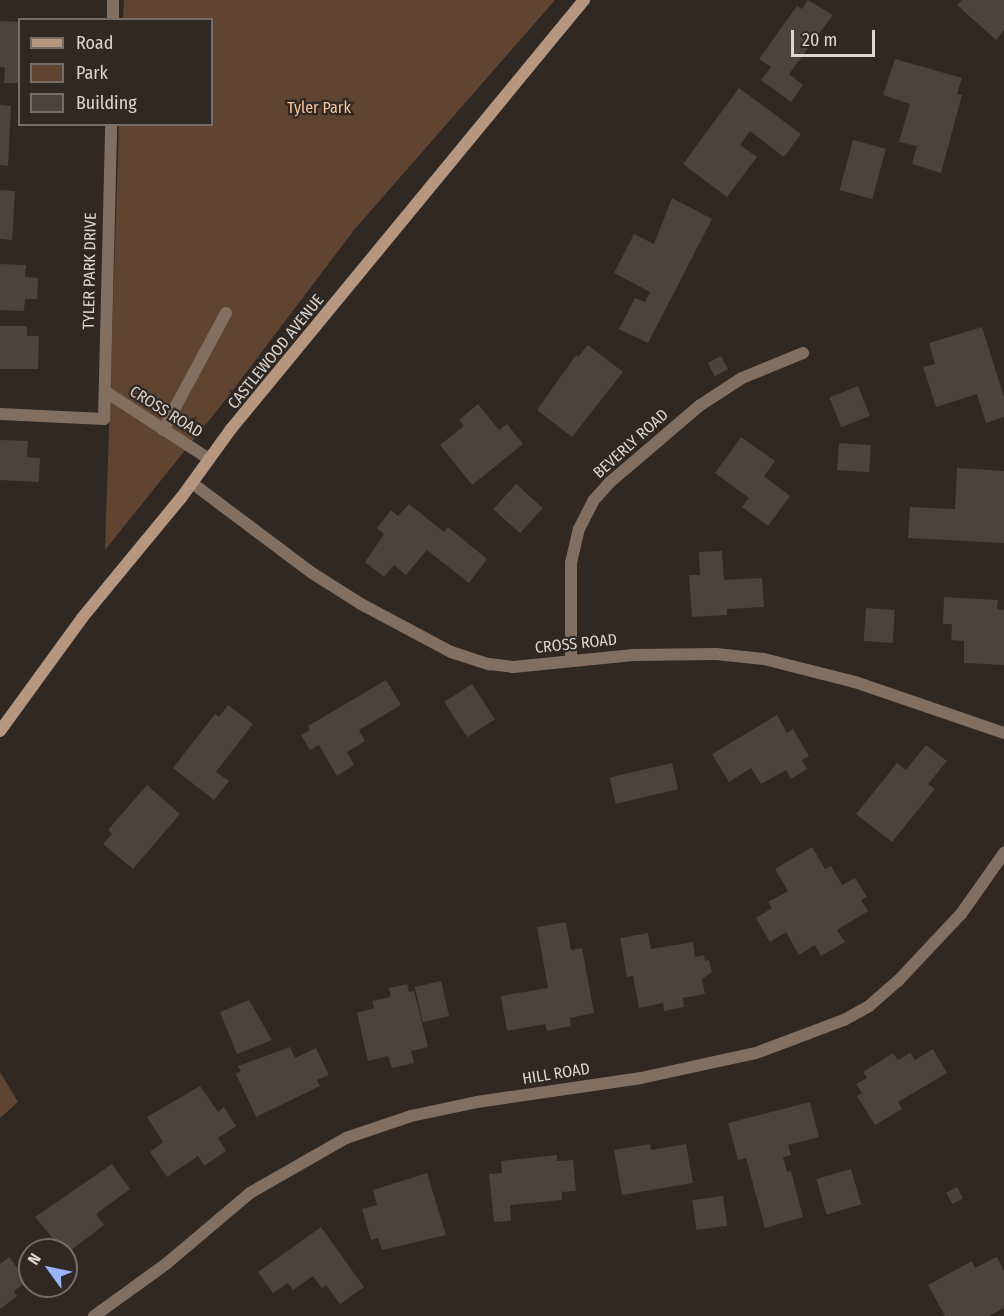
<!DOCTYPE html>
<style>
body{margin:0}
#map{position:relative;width:1004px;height:1316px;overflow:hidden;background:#2f2823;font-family:"Fira Sans Condensed",sans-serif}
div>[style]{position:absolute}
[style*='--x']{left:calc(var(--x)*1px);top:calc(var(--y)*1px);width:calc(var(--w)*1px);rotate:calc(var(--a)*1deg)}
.green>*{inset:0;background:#5f4531}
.building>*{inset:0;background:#4b433d;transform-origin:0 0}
.lane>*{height:12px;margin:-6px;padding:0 6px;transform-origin:6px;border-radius:6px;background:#826f60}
.street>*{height:12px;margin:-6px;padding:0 6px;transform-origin:6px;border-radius:6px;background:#826f60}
.secondary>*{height:12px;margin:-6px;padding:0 6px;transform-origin:6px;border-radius:6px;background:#b5967e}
span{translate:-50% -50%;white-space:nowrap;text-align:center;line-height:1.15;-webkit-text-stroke:4.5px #2f2823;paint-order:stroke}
.park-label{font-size:16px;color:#fcc59b}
.street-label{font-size:16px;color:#dad6d2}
.legend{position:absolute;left:18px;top:18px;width:195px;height:108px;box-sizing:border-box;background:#2f2823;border:2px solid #736e69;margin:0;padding:8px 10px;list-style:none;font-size:18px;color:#dad6d2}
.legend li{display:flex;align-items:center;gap:12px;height:30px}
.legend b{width:30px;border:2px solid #736e69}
.north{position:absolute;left:18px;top:1238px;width:60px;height:60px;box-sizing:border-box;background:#2f2823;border:2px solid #736e69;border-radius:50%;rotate:303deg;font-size:16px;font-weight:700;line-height:24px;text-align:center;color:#dad6d2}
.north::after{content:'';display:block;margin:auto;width:21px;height:27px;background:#9ab5fd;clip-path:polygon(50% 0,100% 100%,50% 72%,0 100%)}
.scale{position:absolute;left:791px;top:30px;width:84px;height:27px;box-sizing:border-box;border:3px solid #dad6d2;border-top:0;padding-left:8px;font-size:18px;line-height:21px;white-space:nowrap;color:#dad6d2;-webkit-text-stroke:4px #2f2823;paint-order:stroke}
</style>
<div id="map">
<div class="green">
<div style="clip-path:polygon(124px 0,555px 0,354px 230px,227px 398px,105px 550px,119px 125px,212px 124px,212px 20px,123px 19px)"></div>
<div style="clip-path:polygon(0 1072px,18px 1102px,0 1118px)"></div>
</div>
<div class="building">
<div style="clip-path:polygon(808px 0,833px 15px,789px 74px,803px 85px,791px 102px,761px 80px,771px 67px,759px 59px,797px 6px,802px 9px)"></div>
<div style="clip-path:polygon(962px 0,1004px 0,1004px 30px,996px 40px,957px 5px)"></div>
<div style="clip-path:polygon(0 21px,20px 22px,20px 83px,4px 83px,5px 68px,0 67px)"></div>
<div style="clip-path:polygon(895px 59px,962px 78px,957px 94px,962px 95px,941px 173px,912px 164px,917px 146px,899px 142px,910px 104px,883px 95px)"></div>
<div style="clip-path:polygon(739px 88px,801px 134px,784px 157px,750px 131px,740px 145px,757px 157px,727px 197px,683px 164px)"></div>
<div style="clip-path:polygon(0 105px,11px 106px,8px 166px,0 165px)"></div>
<div style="left:853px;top:140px;width:34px;height:52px;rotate:15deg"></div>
<div style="clip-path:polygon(0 190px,15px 191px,12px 240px,0 239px)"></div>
<div style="clip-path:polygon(672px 198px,712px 219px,648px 343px,619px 329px,635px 298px,645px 302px,650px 292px,614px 273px,634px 234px,654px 244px)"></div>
<div style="clip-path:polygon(0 264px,26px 265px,25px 277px,38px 278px,37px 299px,25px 299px,24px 311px,0 310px)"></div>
<div style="clip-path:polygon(0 326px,27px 326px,27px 336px,39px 336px,38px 369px,0 369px)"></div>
<div style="clip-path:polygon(982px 327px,1004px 397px,1004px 417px,986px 423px,977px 394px,936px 407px,923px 367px,935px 364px,929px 343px)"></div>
<div style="clip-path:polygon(588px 345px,623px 372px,572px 437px,537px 410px,576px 355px,578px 357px)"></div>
<div style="left:721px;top:356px;width:15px;height:15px;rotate:62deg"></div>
<div style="left:858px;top:386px;width:32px;height:31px;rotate:68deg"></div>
<div style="clip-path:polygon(478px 404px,499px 430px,507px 424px,523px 444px,472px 485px,440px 445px,464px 426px,459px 420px)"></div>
<div style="clip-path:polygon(741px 437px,775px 461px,764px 476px,790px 496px,768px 526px,742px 507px,749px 498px,715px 473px)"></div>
<div style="clip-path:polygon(0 440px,28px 441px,27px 457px,40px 458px,39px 482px,0 480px)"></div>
<div style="left:839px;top:443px;width:32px;height:27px;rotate:4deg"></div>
<div style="clip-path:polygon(957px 468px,1004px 471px,1004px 543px,908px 538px,910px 507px,955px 509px)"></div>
<div style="left:516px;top:484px;width:36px;height:34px;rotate:42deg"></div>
<div style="clip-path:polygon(409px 504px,444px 532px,448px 527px,487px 559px,469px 583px,427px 550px,406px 575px,394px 565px,384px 577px,365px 562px,384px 534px,377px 528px,391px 510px,398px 516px)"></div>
<div style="clip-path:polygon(722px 551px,724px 580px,762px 578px,764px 607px,727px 609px,727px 615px,692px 617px,689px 575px,700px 575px,699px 552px)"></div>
<div style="clip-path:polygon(944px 597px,998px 600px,997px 609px,1004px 610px,1004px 665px,964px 663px,964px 641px,951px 640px,952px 624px,943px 624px)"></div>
<div style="left:866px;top:608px;width:29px;height:33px;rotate:4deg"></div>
<div style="clip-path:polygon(386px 680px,401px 705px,359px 730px,365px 741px,347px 752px,354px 765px,337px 776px,319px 745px,310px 750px,301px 735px,310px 730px,308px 726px)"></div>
<div style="left:472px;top:684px;width:42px;height:33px;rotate:57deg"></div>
<div style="clip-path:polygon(228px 705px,253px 724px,216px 772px,229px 781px,214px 800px,173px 768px,215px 714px,219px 717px)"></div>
<div style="clip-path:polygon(777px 715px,787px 733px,793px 729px,809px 756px,802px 760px,807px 769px,791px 779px,786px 770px,761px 784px,751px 768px,729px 782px,712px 754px)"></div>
<div style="clip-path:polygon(926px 745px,947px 761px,928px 784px,935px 789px,892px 842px,856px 814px,897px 763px,906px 770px)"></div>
<div style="left:672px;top:763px;width:27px;height:64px;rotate:77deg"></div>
<div style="clip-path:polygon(147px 785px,180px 814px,133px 869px,103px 844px,112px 834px,108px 830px)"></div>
<div style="clip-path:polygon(812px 847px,825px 869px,831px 866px,842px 885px,855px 878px,867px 897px,861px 900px,868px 911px,837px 930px,845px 942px,821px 956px,815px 945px,799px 955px,786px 932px,770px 942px,756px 918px,772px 908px,768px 902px,788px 891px,775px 869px)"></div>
<div style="clip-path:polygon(566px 922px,571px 950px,582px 948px,594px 1013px,570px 1018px,571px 1026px,547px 1031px,545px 1024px,507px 1031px,501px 996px,548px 988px,537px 927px)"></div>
<div style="clip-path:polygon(648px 933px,651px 949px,693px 942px,695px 957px,704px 955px,705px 961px,709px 960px,712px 972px,702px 979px,705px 994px,683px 998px,684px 1007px,664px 1011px,663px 1003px,639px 1008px,633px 976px,627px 977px,620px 938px)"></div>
<div style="left:441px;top:981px;width:36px;height:27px;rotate:77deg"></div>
<div style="clip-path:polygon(407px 984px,409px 992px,414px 991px,428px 1047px,411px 1051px,414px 1063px,392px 1068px,388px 1056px,368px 1061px,357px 1013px,374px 1008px,372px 1001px,391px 997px,389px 988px)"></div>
<div style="clip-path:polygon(249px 1000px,272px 1040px,237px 1054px,220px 1012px)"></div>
<div style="clip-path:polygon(290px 1047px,295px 1058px,316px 1048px,329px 1075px,317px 1080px,320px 1086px,256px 1117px,236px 1074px,241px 1071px,238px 1066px)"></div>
<div style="clip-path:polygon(933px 1049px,947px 1073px,898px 1102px,902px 1109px,875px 1125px,857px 1096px,862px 1093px,856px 1084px,867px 1078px,863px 1072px,893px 1053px,898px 1060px,910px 1053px,915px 1060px)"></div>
<div style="clip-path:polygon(200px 1086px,218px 1112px,224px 1107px,236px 1126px,218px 1138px,226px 1151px,204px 1166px,198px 1156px,167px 1177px,150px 1152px,163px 1142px,147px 1117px)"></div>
<div style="clip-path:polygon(810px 1102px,819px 1137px,788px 1145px,791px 1155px,783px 1157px,787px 1172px,791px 1171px,803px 1217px,765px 1228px,746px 1158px,738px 1160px,728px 1123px)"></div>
<div style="clip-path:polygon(650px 1144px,651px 1150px,686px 1144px,693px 1183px,622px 1195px,614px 1150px)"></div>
<div style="clip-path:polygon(557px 1155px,557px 1161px,573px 1160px,576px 1191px,562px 1192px,562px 1200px,510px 1205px,511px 1221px,494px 1222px,489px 1174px,502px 1173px,501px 1161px)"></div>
<div style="clip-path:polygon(112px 1164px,130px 1189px,96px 1214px,104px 1225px,66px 1254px,35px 1217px)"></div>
<div style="left:851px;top:1169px;width:37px;height:36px;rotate:74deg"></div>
<div style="clip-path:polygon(427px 1173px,446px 1235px,382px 1250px,378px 1238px,371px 1240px,362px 1209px,377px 1205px,373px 1190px)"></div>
<div style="left:957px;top:1187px;width:13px;height:12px;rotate:63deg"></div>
<div style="left:723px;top:1196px;width:30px;height:31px;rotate:82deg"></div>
<div style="clip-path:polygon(321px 1227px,364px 1287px,340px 1304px,326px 1285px,322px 1288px,313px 1276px,293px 1290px,288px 1283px,273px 1293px,258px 1272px)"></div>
<div style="clip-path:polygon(9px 1257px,27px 1281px,14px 1291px,17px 1296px,0 1309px,0 1264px)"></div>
<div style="clip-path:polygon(997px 1257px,1004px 1271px,1004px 1308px,989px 1316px,945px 1316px,928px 1285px,972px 1261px,975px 1268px)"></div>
</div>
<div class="lane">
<div style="--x:0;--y:414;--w:104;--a:2.8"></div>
<div style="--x:163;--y:430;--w:133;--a:-61.7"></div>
</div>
<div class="street">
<div style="--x:113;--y:20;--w:20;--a:-90"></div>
<div style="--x:106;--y:392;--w:123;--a:33"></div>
<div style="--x:104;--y:419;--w:295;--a:-88.6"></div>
<div style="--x:192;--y:483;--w:150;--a:36.9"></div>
<div style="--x:312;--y:573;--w:58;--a:32.3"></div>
<div style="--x:361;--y:604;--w:102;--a:28.1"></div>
<div style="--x:451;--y:652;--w:40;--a:18"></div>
<div style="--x:489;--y:664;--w:24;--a:7"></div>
<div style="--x:513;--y:667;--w:121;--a:-5.7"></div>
<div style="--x:633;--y:655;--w:83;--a:-0.7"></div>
<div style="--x:716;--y:654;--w:48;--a:5.9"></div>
<div style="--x:764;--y:659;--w:94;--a:14.2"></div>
<div style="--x:855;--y:682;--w:157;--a:18.9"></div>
<div style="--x:571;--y:660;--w:97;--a:-90"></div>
<div style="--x:571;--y:563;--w:35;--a:-77"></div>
<div style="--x:579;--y:529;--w:31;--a:-63"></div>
<div style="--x:593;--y:501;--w:24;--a:-48"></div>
<div style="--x:609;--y:483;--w:118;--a:-40.5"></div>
<div style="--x:699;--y:406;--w:51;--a:-33.1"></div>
<div style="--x:742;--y:378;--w:66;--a:-22.3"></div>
<div style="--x:94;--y:1316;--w:89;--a:-35.8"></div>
<div style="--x:166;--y:1264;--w:110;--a:-40.2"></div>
<div style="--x:250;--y:1193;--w:111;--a:-29.8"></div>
<div style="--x:346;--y:1138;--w:69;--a:-18.7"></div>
<div style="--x:411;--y:1116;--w:67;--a:-12"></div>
<div style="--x:477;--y:1102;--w:166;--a:-8.3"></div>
<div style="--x:641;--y:1078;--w:118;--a:-12.3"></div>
<div style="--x:756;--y:1053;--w:94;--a:-20.6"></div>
<div style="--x:844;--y:1020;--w:29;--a:-29"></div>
<div style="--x:869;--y:1006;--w:38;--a:-41"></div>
<div style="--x:898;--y:981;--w:92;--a:-46.8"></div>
<div style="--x:961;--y:914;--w:75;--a:-54.8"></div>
</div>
<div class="secondary">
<div style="--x:0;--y:731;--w:140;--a:-54"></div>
<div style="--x:82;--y:618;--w:156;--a:-50.5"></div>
<div style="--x:181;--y:498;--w:85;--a:-54.1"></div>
<div style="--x:231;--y:429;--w:556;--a:-50.55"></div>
</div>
<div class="park-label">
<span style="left:319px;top:108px">Tyler Park</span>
</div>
<div class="street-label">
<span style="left:90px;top:271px;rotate:-89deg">TYLER PARK DRIVE</span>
<span style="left:276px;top:352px;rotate:-51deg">CASTLEWOOD AVENUE</span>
<span style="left:166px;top:412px;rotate:32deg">CROSS ROAD</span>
<span style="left:631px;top:444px;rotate:-42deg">BEVERLY ROAD</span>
<span style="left:576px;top:644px;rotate:-6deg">CROSS ROAD</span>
<span style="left:556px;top:1074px;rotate:-9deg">HILL ROAD</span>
</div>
<ul class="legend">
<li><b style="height:8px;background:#b5967e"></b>Road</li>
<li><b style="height:16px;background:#5f4531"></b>Park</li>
<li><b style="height:16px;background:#4b433d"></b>Building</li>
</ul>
<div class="north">N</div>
<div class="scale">20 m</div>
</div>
